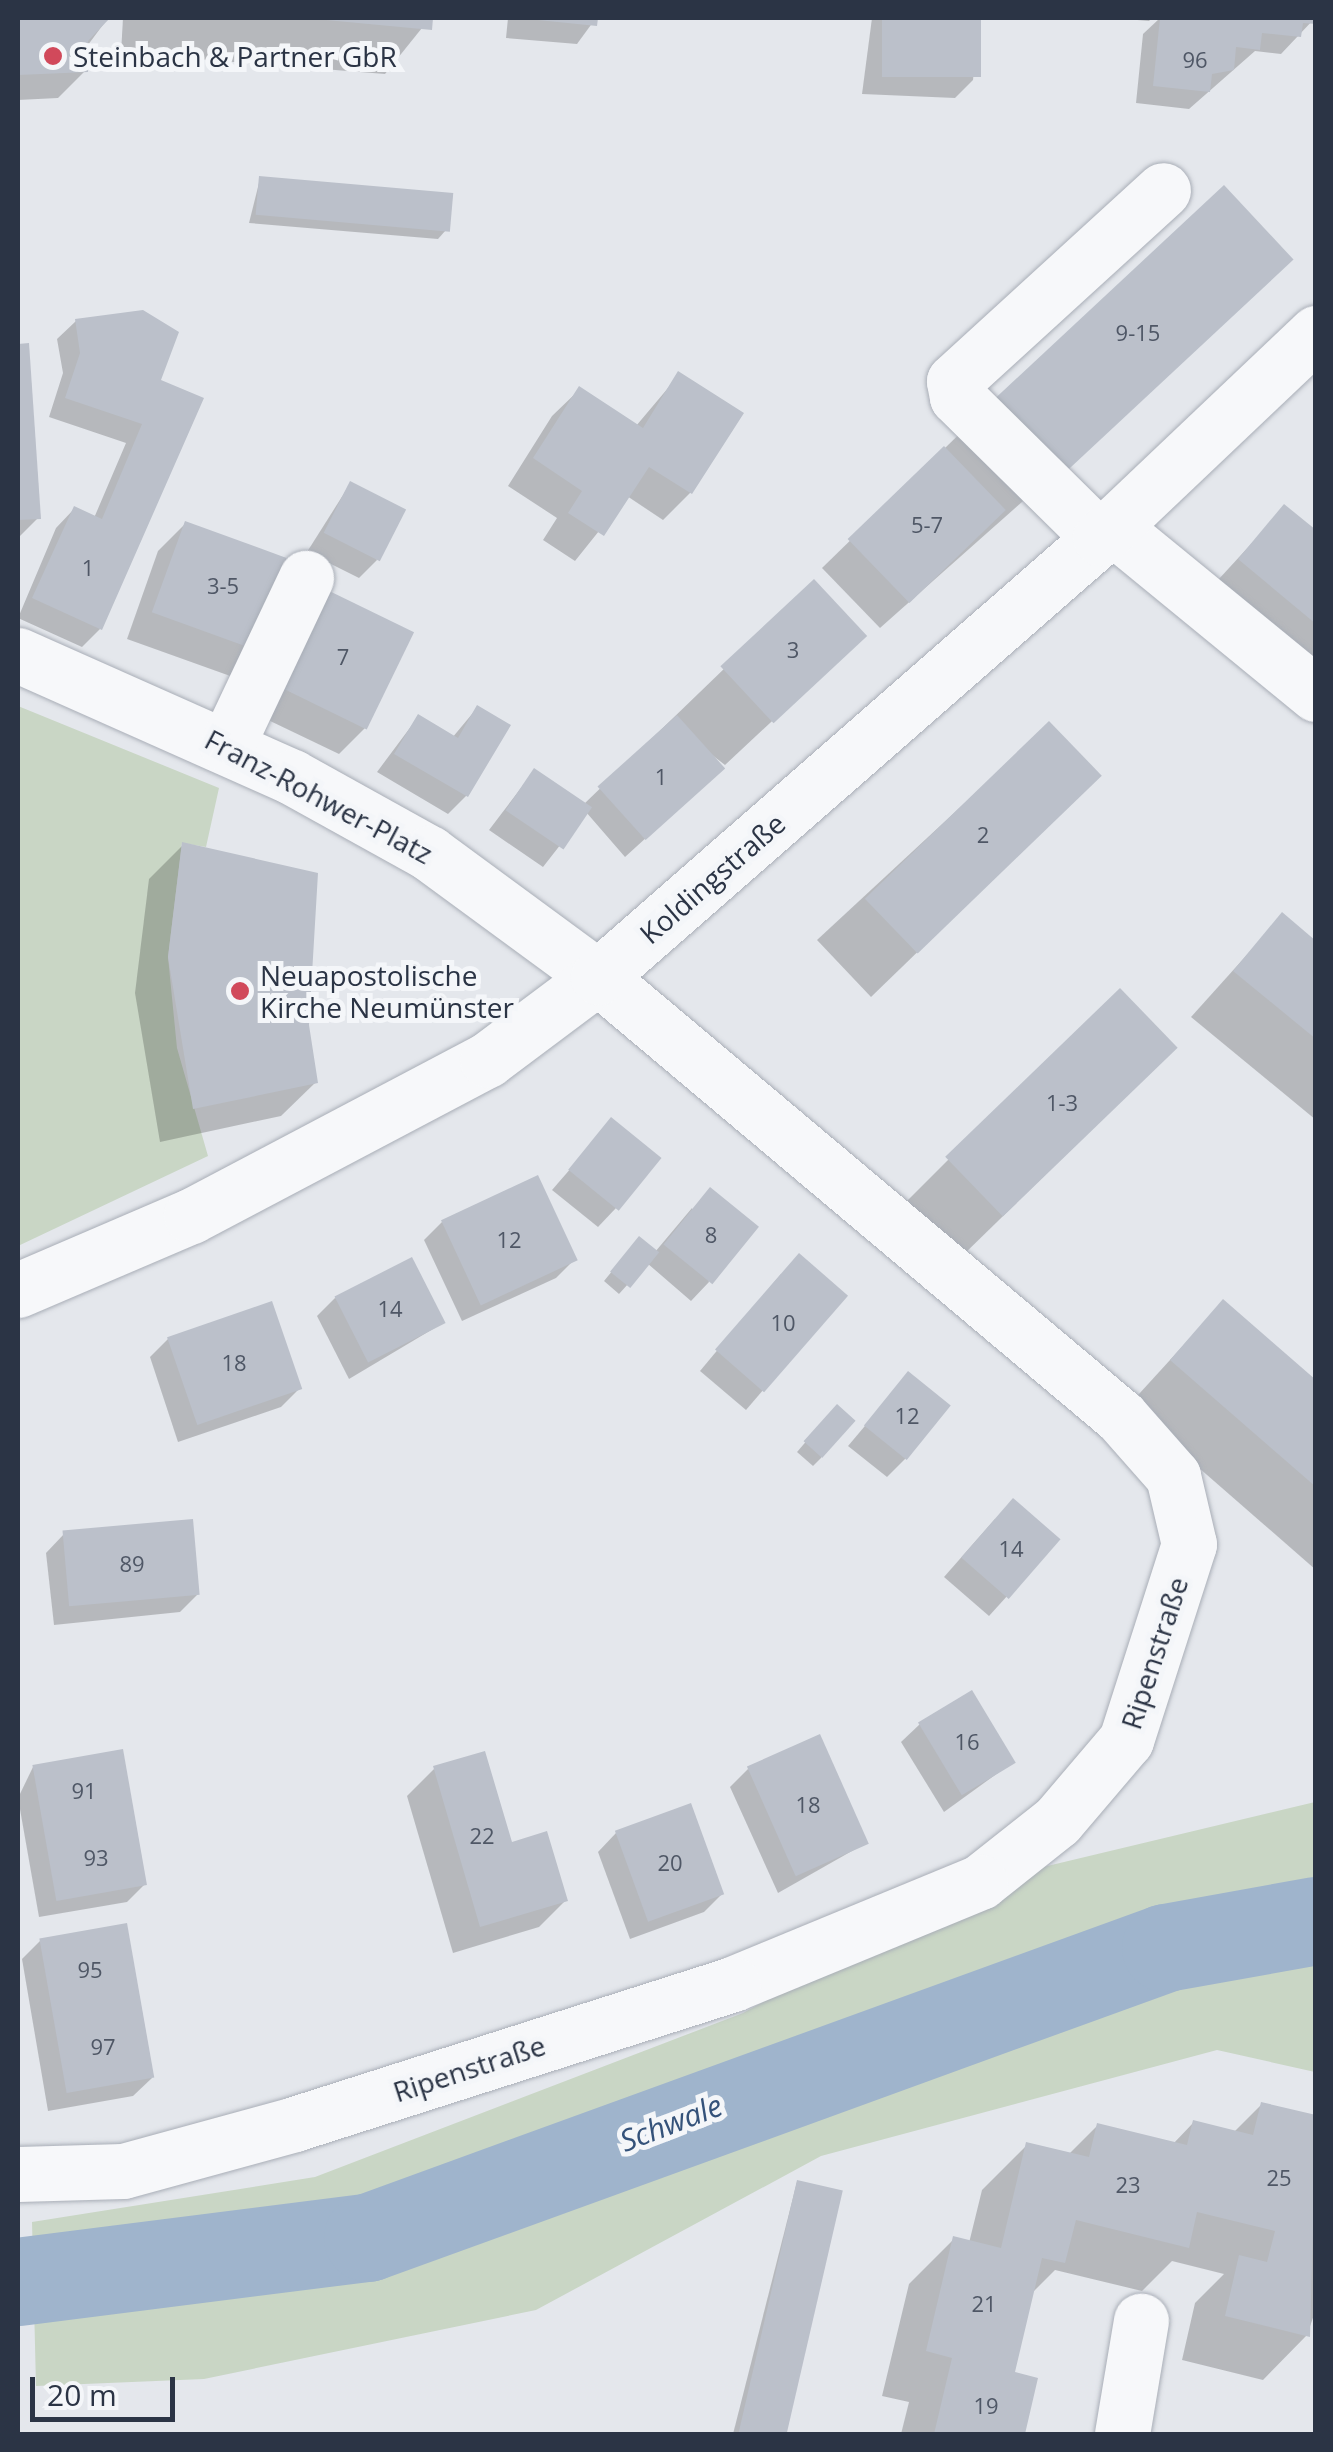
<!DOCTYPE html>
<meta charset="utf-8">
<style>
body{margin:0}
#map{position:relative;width:1333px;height:2452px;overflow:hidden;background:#e4e7ec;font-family:"Open Sans",sans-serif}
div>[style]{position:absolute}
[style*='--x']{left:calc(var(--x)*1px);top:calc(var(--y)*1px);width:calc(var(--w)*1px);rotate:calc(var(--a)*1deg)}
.green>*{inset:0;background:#c9d6c5}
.shadow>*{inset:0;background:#0003}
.river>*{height:88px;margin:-44px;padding:0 44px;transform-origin:44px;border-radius:44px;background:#9fb4cc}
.building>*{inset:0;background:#bbc0ca;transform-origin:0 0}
.roads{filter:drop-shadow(0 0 2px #a9aeb7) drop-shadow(0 0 2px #a9aeb7)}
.minor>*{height:55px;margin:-27.5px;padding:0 27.5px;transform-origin:27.5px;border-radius:27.5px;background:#f7f8fa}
.dots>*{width:28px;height:28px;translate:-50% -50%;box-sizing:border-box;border:5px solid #f4f6f9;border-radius:50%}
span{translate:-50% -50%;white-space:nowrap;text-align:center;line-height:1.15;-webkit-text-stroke:10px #f4f6f9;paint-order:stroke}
.number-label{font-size:22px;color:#4f5766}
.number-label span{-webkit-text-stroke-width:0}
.poi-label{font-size:28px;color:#2b3445}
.left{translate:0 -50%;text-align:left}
.street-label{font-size:28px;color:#2b3445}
.water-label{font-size:30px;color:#34527a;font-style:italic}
.frame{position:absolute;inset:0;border:20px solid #2b3445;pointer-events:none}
.scale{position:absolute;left:30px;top:2377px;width:145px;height:45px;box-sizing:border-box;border:5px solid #2b3445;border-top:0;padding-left:12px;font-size:30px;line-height:35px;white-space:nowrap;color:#2b3445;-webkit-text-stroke:8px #f4f6f9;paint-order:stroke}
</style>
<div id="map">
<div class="green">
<div style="clip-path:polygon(18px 706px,219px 788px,206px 847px,182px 843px,168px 957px,177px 1048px,208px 1156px,18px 1246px)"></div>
<div style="clip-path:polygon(1315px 1802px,1315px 2072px,1217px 2050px,821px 2156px,536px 2310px,204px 2379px,36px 2386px,32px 2222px,315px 2177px,743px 2013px,980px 1882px)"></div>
</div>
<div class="shadow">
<div style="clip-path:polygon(18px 18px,108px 18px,85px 49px,85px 71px,58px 98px,18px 100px)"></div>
<div style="clip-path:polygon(123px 18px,430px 18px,385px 74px,121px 53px)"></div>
<div style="clip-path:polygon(508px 18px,596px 18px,577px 44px,506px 38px)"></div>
<div style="clip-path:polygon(872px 18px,979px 18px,973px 80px,955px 98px,862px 94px)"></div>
<div style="clip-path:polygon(1113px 18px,1152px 18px,1149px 21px)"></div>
<div style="clip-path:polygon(1160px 18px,1315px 18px,1281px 54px,1255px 51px,1189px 109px,1136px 103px,1143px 34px)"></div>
<div style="clip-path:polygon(260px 179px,446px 230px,438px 239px,249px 223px)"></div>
<div style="clip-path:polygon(1245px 304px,880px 628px,822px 568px,985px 409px)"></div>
<div style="clip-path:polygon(76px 321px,158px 381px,100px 629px,82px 647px,18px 618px,56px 528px,74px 509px,94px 518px,126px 443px,49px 417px,63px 373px,57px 339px)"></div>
<div style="clip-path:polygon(27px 346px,38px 518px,18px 538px,18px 347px)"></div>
<div style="clip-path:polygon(679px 375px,740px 414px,690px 493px,663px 520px,627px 496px,575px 561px,543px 540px,557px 518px,508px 486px,552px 416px,579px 390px,636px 426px)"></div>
<div style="clip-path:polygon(350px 484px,377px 560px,359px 578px,307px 552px)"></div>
<div style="clip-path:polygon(1285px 507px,1316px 533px,1316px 706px,1195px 605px)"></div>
<div style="clip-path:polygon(185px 524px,291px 562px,233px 677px,127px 639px,158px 551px)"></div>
<div style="clip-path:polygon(814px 582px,863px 636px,725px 765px,703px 748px,703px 786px,625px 857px,586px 812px,543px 867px,489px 830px,534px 771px,584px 804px)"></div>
<div style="clip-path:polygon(291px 615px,366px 727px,339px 754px,247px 710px)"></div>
<div style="clip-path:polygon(477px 708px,466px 796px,448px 814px,377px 772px,418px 717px,452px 738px)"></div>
<div style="clip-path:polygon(1049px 725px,1054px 820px,871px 997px,817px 940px)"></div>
<div style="clip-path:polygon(183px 845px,306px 1025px,316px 1082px,281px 1116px,160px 1142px,135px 993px,149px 879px)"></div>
<div style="clip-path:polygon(1282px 916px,1316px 944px,1316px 1120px,1191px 1017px)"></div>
<div style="clip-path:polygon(1130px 1092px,958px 1260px,904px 1204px,948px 1160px)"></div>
<div style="clip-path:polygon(612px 1121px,616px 1208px,598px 1227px,552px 1190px)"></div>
<div style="clip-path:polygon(692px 1208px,709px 1282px,691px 1301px,647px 1263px,619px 1294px,604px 1281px,631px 1248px,655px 1252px)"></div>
<div style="clip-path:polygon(442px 1222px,574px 1260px,556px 1278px,462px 1321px,424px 1240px)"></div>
<div style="clip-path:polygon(781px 1274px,845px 1295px,746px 1410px,700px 1371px)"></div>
<div style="clip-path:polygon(335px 1298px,443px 1323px,349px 1379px,317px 1316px)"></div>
<div style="clip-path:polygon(1223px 1302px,1316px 1383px,1316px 1570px,1128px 1406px)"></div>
<div style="clip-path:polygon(168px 1339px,299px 1389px,281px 1407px,178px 1442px,150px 1357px)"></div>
<div style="clip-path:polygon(908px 1375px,905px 1459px,887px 1477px,848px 1446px)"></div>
<div style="clip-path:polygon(828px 1416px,821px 1458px,813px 1466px,797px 1452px)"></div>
<div style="clip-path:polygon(995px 1519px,1058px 1540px,989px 1616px,944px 1577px)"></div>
<div style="clip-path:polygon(64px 1534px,198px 1594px,180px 1612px,54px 1625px,46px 1553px)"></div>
<div style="clip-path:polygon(920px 1724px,1013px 1762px,944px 1812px,901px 1742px)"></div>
<div style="clip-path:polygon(33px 1767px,145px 1884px,127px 1902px,39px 1917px,18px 1798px)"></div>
<div style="clip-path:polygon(434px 1769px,566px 1900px,539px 1927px,453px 1953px,407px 1796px)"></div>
<div style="clip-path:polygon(748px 1769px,866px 1843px,778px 1893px,730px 1787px)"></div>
<div style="clip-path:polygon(616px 1833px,722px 1894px,704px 1912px,630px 1939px,598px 1852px)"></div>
<div style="clip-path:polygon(40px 1941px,152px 2078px,133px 2096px,48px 2111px,22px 1959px)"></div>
<div style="clip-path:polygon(1261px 2105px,1316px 2118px,1316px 2309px,1307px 2335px,1263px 2380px,1182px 2360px,1195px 2303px,1224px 2274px,1172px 2261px,1142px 2291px,1055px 2270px,1031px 2294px,1012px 2374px,1035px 2380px,1022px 2434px,901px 2434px,909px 2402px,882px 2396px,909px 2284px,954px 2239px,969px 2243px,982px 2190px,1027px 2145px,1068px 2155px,1097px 2126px,1173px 2144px,1193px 2123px,1233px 2133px)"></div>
<div style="clip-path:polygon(797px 2182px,840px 2192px,784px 2434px,733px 2434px)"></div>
</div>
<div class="river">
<div style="--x:18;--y:2282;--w:353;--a:-7.2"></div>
<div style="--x:368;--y:2238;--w:849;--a:-19.97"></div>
<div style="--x:1166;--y:1948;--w:152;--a:-10.2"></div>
</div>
<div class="building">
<div style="clip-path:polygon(18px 18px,110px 18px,88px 41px,88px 72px,18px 75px)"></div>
<div style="clip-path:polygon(305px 18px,433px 18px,432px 30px)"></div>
<div style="clip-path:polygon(518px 18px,598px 18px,597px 26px)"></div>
<div style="left:882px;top:18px;width:99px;height:59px"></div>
<div style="clip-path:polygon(1160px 18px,1316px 18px,1316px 24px,1303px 23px,1301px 37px,1262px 33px,1260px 50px,1236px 47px,1234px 70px,1212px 74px,1210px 92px,1153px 86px)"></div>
<div style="left:259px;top:176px;width:195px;height:39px;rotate:5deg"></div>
<div style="left:1224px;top:185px;width:102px;height:327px;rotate:47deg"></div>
<div style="clip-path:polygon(143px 310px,179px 332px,161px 380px,204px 398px,102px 630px,32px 598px,74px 506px,102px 519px,142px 424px,65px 398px,80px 353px,75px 319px)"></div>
<div style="clip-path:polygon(29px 343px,41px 519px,18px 520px,18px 344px)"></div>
<div style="clip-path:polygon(678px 371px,744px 413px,692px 494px,649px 467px,604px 536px,568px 513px,582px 491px,533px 458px,579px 386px,643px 428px)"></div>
<div style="left:944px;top:446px;width:89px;height:134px;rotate:46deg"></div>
<div style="left:350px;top:481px;width:63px;height:58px;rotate:27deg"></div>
<div style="clip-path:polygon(1284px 504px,1316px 530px,1316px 624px,1238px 559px)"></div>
<div style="left:185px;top:521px;width:116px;height:97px;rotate:20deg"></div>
<div style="left:814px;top:579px;width:78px;height:128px;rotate:47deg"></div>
<div style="left:317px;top:585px;width:108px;height:108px;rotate:26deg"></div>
<div style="clip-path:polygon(477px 705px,511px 725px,468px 797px,394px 754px,418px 714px,458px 738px)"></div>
<div style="left:677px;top:715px;width:72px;height:107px;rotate:48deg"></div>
<div style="left:1049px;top:721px;width:76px;height:256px;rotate:46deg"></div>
<div style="left:534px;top:768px;width:70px;height:51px;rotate:34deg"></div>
<div style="clip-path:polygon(182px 842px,318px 873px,309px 1025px,318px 1083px,193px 1109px,168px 957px)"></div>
<div style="clip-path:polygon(1282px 912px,1316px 941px,1316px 1039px,1233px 971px)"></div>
<div style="left:1120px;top:988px;width:83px;height:243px;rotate:46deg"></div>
<div style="left:611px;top:1117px;width:65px;height:68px;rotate:39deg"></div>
<div style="left:538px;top:1175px;width:94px;height:107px;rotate:65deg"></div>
<div style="left:710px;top:1187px;width:63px;height:74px;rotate:39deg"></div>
<div style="left:639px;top:1236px;width:26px;height:46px;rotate:39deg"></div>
<div style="left:799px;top:1253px;width:65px;height:128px;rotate:41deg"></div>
<div style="left:412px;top:1257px;width:74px;height:87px;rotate:63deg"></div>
<div style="clip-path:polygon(1223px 1299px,1316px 1380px,1316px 1487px,1170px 1360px)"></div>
<div style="left:272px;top:1301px;width:93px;height:111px;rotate:71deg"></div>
<div style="left:908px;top:1371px;width:55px;height:70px;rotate:39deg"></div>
<div style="left:837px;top:1404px;width:25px;height:50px;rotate:42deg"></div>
<div style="left:1013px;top:1498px;width:63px;height:79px;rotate:41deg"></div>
<div style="left:193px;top:1519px;width:76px;height:131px;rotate:85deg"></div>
<div style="left:972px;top:1690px;width:85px;height:63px;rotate:59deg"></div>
<div style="left:820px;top:1734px;width:120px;height:80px;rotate:66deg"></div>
<div style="left:123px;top:1749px;width:138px;height:92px;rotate:80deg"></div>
<div style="clip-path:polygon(485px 1751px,512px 1842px,547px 1831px,568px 1901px,480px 1927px,433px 1766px)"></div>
<div style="left:691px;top:1803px;width:97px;height:81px;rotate:70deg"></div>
<div style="left:127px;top:1923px;width:157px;height:89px;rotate:80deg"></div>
<div style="clip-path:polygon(1261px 2102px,1316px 2115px,1310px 2337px,1225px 2316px,1239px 2255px,1267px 2262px,1275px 2231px,1197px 2212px,1189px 2248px,1076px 2220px,1065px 2263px,1042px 2258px,1015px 2372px,1038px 2378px,1025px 2434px,934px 2434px,952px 2358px,926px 2351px,953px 2236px,1001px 2248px,1026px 2142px,1089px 2157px,1097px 2123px,1187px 2145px,1193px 2120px,1253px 2135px)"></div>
<div style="left:797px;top:2180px;width:47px;height:261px;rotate:13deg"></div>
</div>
<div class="roads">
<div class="minor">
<div style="--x:1112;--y:527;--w:264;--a:39.3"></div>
<div style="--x:1100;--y:538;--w:201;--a:-135.4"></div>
<div style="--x:957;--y:397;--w:16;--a:-101"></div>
<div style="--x:954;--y:381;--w:283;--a:-42.4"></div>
<div style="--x:18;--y:655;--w:300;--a:24"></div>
<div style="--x:292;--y:777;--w:157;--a:29"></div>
<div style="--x:429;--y:853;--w:210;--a:36.3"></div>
<div style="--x:598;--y:977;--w:683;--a:40.07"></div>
<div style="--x:1121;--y:1417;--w:79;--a:48.6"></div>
<div style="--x:1173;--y:1476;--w:70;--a:76.8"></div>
<div style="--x:1189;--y:1544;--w:206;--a:107.8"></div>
<div style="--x:1126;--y:1740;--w:106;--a:130.4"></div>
<div style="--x:1057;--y:1821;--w:98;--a:141.6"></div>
<div style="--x:980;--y:1882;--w:267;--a:157.6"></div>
<div style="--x:733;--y:1984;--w:460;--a:162.3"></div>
<div style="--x:295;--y:2124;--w:178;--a:164.7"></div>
<div style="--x:123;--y:2171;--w:105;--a:178.4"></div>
<div style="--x:227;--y:745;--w:185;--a:-64.7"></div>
<div style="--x:18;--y:1290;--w:188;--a:-23.2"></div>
<div style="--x:191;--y:1216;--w:335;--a:-27.8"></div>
<div style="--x:487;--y:1060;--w:139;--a:-36.8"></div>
<div style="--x:598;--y:977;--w:667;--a:-41.17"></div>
<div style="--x:1100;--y:538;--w:298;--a:-43.5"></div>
<div style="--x:1122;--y:2434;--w:115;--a:-80.5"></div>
</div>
</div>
<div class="dots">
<div style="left:53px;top:56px;background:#d1495b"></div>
<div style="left:240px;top:991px;background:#d1495b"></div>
</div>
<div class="number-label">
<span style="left:1195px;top:60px">96</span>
<span style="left:1138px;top:333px">9-15</span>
<span style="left:927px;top:525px">5-7</span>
<span style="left:88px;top:568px">1</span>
<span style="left:223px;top:586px">3-5</span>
<span style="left:793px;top:650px">3</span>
<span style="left:343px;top:657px">7</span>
<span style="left:661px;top:777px">1</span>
<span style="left:983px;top:835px">2</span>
<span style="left:1062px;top:1103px">1-3</span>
<span style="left:711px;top:1235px">8</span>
<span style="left:509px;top:1240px">12</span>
<span style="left:390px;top:1309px">14</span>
<span style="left:783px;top:1323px">10</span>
<span style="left:234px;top:1363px">18</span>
<span style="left:907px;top:1416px">12</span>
<span style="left:1011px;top:1549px">14</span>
<span style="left:132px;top:1564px">89</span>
<span style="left:967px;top:1742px">16</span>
<span style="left:84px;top:1791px">91</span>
<span style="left:808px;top:1805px">18</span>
<span style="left:482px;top:1836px">22</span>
<span style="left:96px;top:1858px">93</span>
<span style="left:670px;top:1863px">20</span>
<span style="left:90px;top:1970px">95</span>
<span style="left:103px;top:2047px">97</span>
<span style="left:1279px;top:2178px">25</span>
<span style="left:1128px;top:2185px">23</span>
<span style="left:984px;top:2304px">21</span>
<span style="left:986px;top:2406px">19</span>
</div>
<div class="poi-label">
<span class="left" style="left:73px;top:56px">Steinbach &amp; Partner GbR</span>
<span class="left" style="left:260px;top:991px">Neuapostolische<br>Kirche Neumünster</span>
</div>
<div class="street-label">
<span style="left:319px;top:796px;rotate:28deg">Franz-Rohwer-Platz</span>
<span style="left:712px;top:878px;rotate:-41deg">Koldingstraße</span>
<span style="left:1154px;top:1653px;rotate:-72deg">Ripenstraße</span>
<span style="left:469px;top:2068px;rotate:-18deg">Ripenstraße</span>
</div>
<div class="water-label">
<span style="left:671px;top:2123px;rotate:-21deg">Schwale</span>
</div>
<div class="frame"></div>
<div class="scale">20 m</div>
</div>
